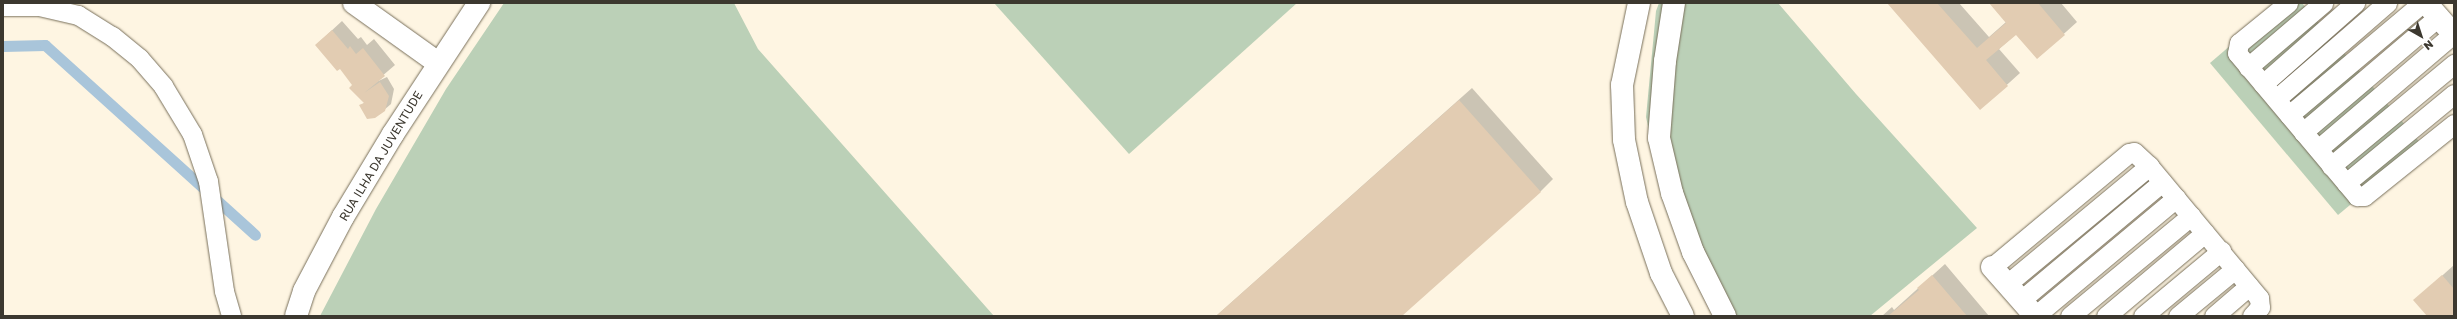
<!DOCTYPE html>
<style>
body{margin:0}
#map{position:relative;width:2457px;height:319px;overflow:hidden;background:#fef5e2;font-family:"Golos Text",sans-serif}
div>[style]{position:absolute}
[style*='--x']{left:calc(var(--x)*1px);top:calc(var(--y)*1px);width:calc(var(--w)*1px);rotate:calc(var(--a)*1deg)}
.green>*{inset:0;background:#bbd0b7}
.shadow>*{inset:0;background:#0003}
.stream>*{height:11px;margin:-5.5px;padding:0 5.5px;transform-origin:5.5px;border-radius:5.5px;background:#a9c5da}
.building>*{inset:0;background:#e2ccb2}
.roads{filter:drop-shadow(0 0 1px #786f5a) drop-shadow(0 0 1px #786f5a)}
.service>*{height:19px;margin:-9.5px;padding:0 9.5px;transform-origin:9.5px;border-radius:9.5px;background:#fff}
.minor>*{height:22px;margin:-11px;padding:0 11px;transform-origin:11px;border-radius:11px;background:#fff}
.tertiary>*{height:22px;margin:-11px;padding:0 11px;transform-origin:11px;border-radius:11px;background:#fff}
span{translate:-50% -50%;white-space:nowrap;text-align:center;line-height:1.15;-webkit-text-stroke:3px #fff;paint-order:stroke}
.street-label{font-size:12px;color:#3c382f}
.frame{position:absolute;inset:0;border:4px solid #3c382f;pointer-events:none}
.north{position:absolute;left:2401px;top:16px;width:40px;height:40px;-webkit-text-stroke:3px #fff;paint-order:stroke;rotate:141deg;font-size:11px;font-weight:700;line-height:16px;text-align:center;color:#3c382f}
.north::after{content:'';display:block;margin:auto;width:14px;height:18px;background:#3c382f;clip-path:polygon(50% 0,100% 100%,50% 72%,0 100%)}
</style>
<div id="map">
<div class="green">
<div style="clip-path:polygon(504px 3px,734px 3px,758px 49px,994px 316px,320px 316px,376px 209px,446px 89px)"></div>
<div style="clip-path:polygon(994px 3px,1297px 3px,1129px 154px)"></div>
<div style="clip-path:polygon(1659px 3px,1778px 3px,1856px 94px,1977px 228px,1870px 316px,1715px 316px,1667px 213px,1646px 117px,1656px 11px)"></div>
<div style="clip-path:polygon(2280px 3px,2302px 3px,2422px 145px,2338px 215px,2210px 63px)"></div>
</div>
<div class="shadow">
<div style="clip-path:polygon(1888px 3px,1959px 3px,1989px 37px,2006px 22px,1990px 3px,2061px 3px,2077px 22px,2037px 58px,2016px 34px,1999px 49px,2020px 73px,1980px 109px)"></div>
<div style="clip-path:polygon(342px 21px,358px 39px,361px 37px,367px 45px,374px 39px,395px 65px,374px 83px,387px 77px,394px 89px,391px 104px,384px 110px,361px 106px,365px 102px,340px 67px,316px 45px)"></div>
<div style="clip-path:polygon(1472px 88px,1553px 179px,1540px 192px,1401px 316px,1216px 316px)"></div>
<div style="clip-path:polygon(1945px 264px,1989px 316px,1882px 316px,1892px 307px,1894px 310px)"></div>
<div style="clip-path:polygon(2454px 265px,2454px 316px,2428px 316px,2415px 300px)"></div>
</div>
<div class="stream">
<div style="--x:3;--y:46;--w:42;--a:-1.4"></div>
<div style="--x:45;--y:45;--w:283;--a:42.1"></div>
</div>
<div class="building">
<div style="clip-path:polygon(1887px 3px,1937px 3px,1977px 48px,2006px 23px,1989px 3px,2038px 3px,2065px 35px,2037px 59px,2016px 35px,1986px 60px,2008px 86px,1980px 110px)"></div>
<div style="clip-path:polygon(332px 30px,348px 49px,350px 46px,356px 54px,363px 48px,385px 76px,364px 93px,380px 82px,389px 96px,385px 111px,375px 118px,367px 119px,359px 105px,364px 103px,349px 88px,352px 85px,340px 69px,337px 71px,315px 45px)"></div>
<div style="clip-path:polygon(1459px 100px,1541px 192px,1402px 316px,1216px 316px)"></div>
<div style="clip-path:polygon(1932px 275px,1967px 316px,1888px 316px,1919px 290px,1917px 288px)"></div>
<div style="clip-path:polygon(2442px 275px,2454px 289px,2454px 316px,2427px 316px,2413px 300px)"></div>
</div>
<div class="roads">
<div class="service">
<div style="--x:2288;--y:3;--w:63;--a:140.8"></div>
<div style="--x:2239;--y:43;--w:10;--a:101"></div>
<div style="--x:2237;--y:53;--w:187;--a:50"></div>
<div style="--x:2357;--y:196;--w:7;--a:0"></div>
<div style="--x:2364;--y:196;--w:115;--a:-38.7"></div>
<div style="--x:3;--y:6;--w:36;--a:0"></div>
<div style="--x:39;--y:6;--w:40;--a:13"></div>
<div style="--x:78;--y:15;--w:40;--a:32"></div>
<div style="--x:112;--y:36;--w:35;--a:39"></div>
<div style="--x:139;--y:58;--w:37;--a:49"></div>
<div style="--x:163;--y:86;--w:56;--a:58.9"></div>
<div style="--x:192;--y:134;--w:50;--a:71.2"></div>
<div style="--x:208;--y:181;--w:111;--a:81.7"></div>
<div style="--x:224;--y:291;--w:26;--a:74"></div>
<div style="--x:2248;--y:67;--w:99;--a:-40.5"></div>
<div style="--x:2263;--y:84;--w:123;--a:-41.4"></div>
<div style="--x:2276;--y:99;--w:147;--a:-40.9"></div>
<div style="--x:2289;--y:115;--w:174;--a:-40.1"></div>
<div style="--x:2303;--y:132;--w:177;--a:-40.4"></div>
<div style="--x:2318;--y:149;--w:177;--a:-40.4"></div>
<div style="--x:2331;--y:166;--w:160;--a:-39.7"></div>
<div style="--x:2346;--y:183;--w:140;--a:-39.5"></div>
<div style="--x:1992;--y:267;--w:178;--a:-39.8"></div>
<div style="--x:2129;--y:153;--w:5;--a:-11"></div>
<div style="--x:2134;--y:152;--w:21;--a:43"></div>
<div style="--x:2149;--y:166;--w:172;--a:50.2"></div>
<div style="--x:2259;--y:298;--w:9;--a:84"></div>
<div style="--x:2260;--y:307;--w:12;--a:132"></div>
<div style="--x:2007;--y:284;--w:185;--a:-39.7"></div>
<div style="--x:2021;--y:300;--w:184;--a:-39.9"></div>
<div style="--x:2035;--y:316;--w:184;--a:-39.9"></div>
<div style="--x:2070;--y:316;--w:157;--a:-39.6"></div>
<div style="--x:2106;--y:316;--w:129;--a:-40"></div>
<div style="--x:2143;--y:316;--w:102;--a:-39.8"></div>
<div style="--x:2178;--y:316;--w:74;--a:-39.5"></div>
<div style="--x:2214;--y:316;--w:46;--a:-40.6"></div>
</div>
<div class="minor">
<div style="--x:354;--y:3;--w:103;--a:35.5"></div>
<div style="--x:2426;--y:3;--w:43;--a:48.8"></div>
<div style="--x:1992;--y:267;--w:65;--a:48.7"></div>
<div style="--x:296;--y:316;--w:26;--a:-72"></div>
<div style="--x:304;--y:291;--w:84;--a:-62.2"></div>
<div style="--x:343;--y:217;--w:97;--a:-58.9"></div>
<div style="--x:393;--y:134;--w:157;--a:-56.7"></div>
</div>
<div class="tertiary">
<div style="--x:1639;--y:3;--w:84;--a:101.7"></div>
<div style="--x:1622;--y:85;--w:55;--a:87.9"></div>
<div style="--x:1624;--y:140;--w:63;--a:78.2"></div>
<div style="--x:1637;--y:202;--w:75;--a:71.3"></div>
<div style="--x:1661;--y:273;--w:48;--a:62.9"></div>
<div style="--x:1674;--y:3;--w:59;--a:98.8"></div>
<div style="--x:1665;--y:61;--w:77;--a:94.5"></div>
<div style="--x:1659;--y:138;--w:57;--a:76.7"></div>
<div style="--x:1672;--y:193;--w:63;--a:70.4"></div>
<div style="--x:1693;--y:252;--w:72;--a:63.4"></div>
</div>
</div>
<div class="street-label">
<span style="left:381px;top:156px;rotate:-59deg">RUA ILHA DA JUVENTUDE</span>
</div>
<div class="frame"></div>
<div class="north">N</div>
</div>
